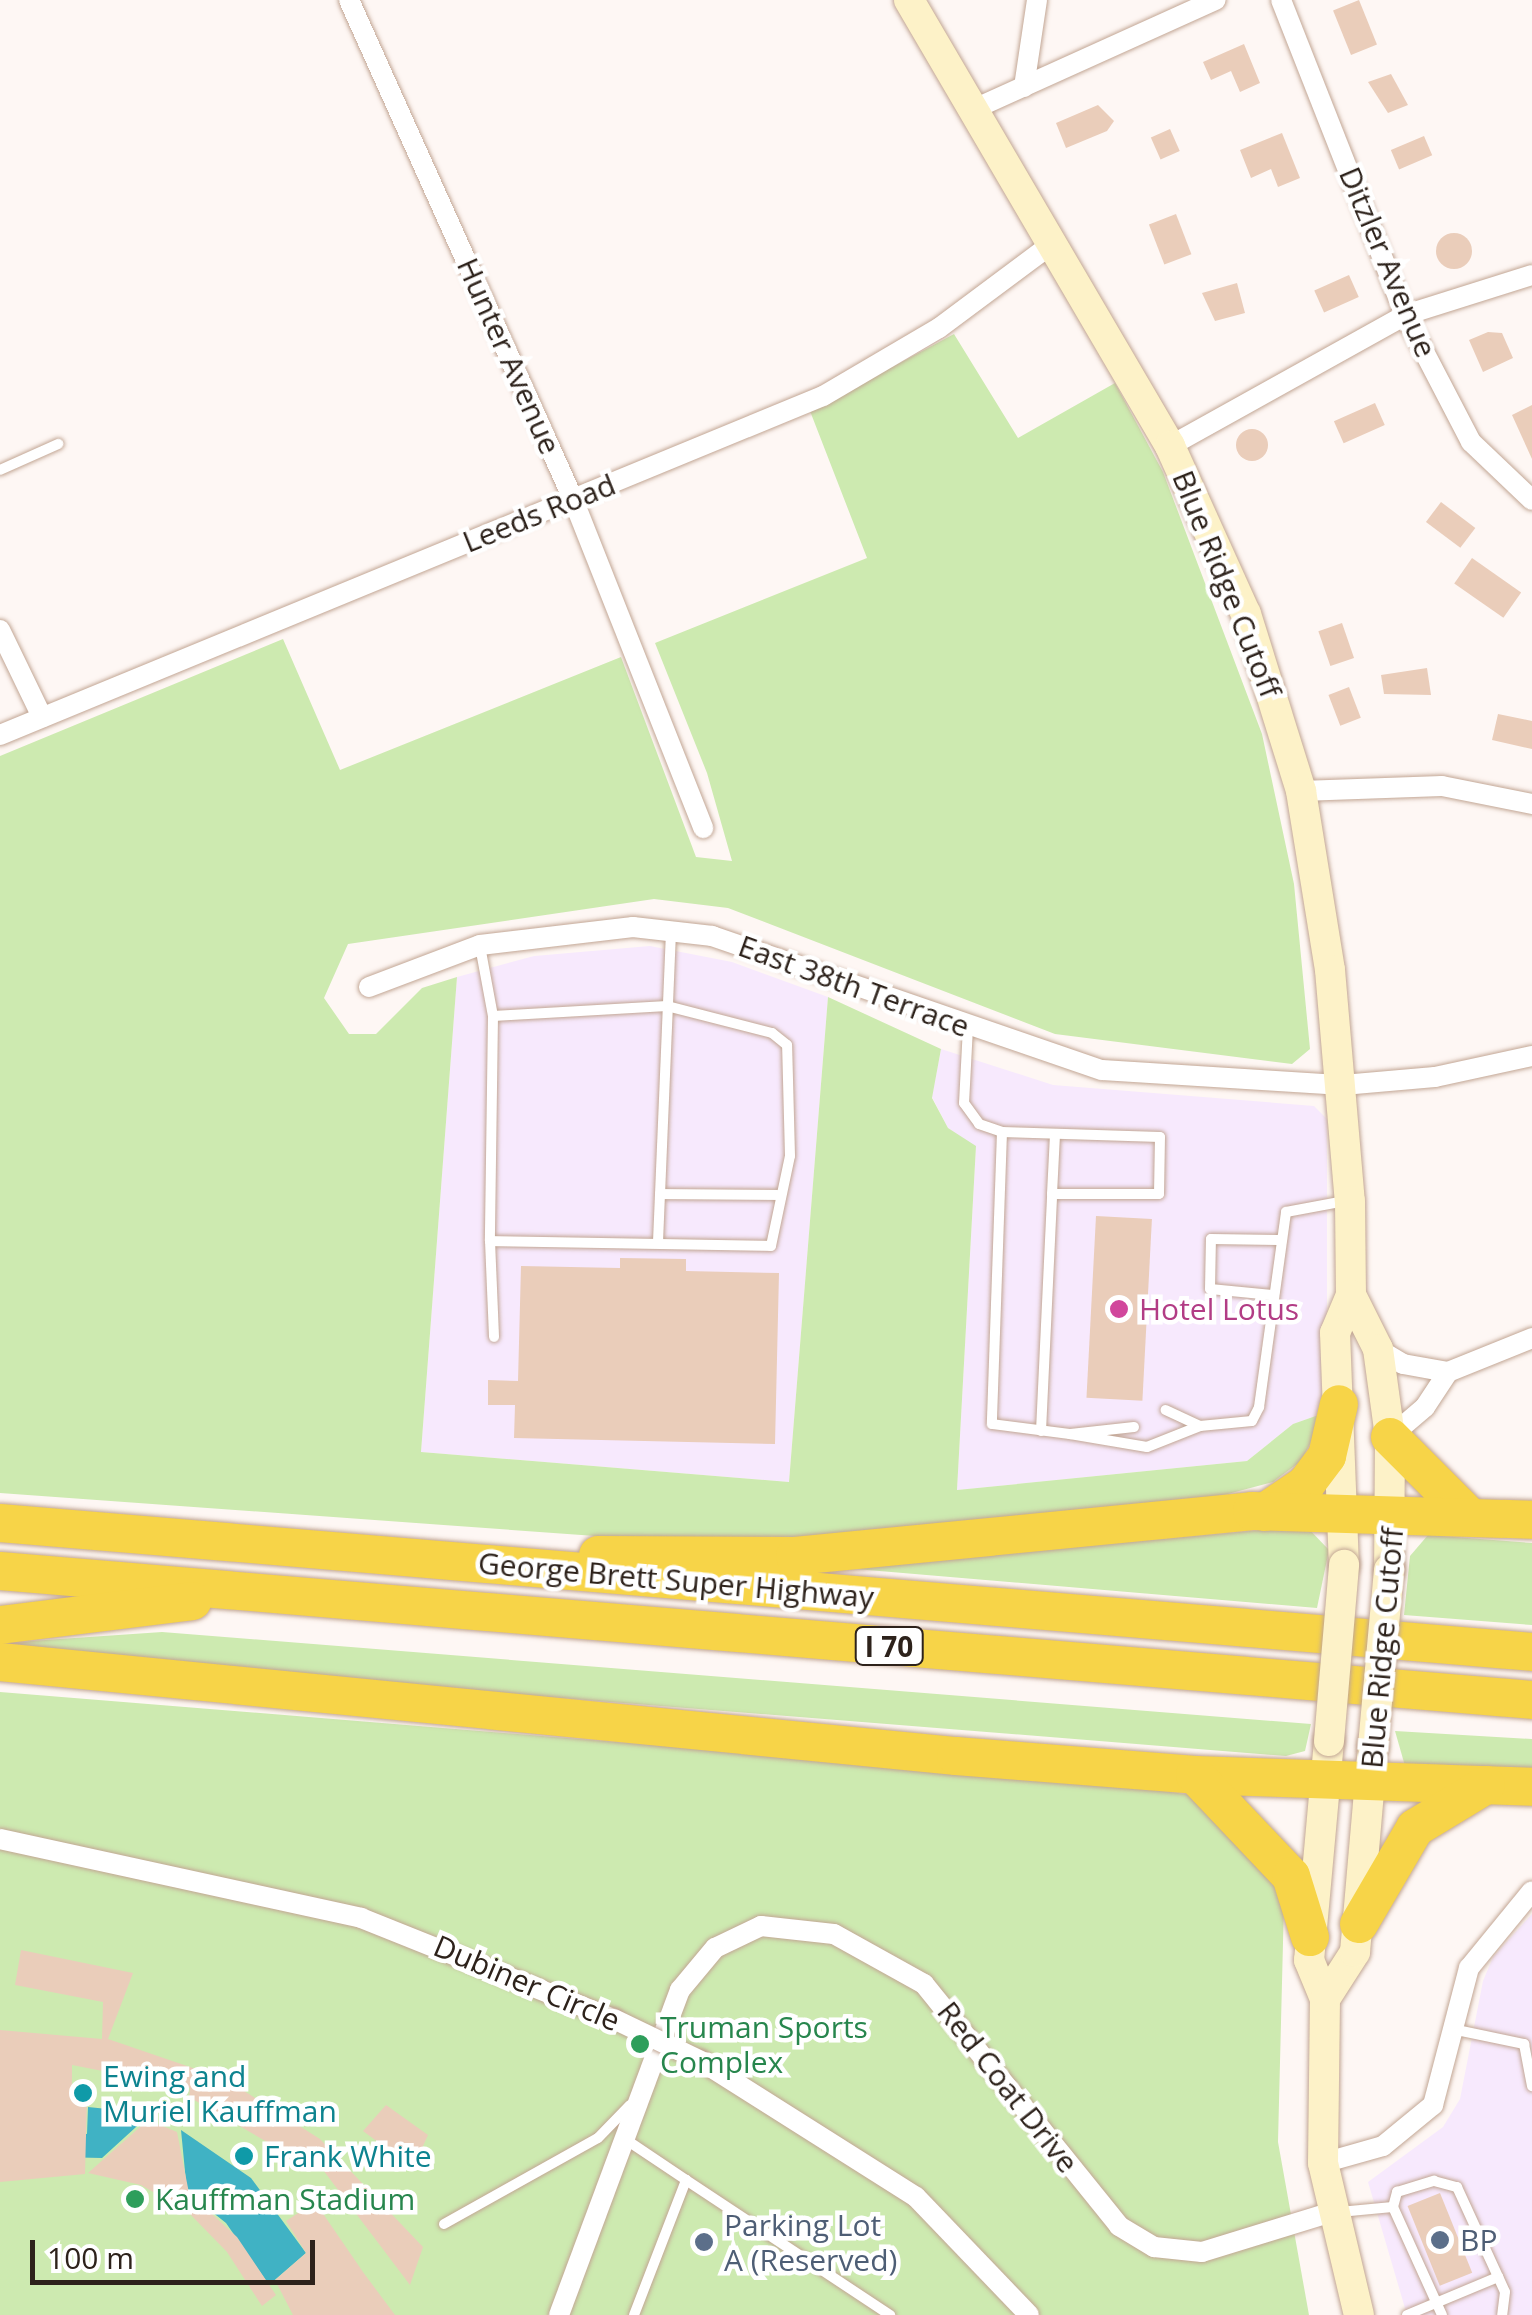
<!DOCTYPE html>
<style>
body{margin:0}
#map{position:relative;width:1532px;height:2315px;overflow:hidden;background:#fef7f4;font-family:"Open Sans",sans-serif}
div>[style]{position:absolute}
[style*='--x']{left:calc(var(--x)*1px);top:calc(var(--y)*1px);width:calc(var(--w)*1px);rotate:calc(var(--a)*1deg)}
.commercial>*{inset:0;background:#f7e9fd}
.green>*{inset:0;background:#cdeab0}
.water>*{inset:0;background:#40b2c4}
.building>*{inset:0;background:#eacdba;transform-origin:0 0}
.round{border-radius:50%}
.roads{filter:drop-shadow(0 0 2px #c2a694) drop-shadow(0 0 2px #c2a694)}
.service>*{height:10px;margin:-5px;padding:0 5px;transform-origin:5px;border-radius:5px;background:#fff}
.minor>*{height:20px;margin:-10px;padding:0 10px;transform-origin:10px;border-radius:10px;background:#fff}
.secondary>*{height:30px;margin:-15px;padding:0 15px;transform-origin:15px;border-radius:15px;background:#fdf2c8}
.motorway>*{height:38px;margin:-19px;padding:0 19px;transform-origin:19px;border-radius:19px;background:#f7d448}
.bridges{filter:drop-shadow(0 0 2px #c2a694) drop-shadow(0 0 2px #c2a694)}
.minor-bridge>*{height:20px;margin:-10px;padding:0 10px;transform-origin:10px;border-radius:10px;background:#fff}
.secondary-bridge>*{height:30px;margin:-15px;padding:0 15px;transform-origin:15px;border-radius:15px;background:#fdf2c8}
.dots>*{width:28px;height:28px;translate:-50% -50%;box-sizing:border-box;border:5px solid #fff;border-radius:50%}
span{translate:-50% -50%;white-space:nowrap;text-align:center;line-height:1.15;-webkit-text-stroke:9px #fff;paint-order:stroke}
.shield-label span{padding:2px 8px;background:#fff;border:2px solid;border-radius:8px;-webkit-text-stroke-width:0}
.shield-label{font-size:28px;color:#2d221b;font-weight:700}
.street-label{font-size:30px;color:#2d221b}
.hotel-label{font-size:30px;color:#b23c85}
.left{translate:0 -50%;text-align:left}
.leisure-label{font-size:30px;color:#27864d}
.culture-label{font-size:30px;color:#0d838f}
.service-label{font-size:30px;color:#4e5e75}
.scale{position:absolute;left:30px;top:2240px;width:285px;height:45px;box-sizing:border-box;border:5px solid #2d221b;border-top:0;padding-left:12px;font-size:30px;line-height:35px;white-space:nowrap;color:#2d221b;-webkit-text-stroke:8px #fff;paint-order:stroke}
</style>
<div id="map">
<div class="commercial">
<div style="clip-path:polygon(650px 946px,732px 962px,828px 997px,789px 1482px,421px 1452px,457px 977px,534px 956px)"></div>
<div style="clip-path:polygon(941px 1049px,1053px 1085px,1314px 1106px,1327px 1119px,1327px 1412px,1293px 1424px,1247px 1461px,957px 1490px,976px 1147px,948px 1128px,932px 1097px)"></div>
<div style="clip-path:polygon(1532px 1914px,1532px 2315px,1407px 2315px,1368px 2182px,1443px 2127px,1460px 2099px,1483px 1981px,1493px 1957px)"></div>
</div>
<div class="green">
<div style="clip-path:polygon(954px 334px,1018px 438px,1115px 383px,1163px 472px,1262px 734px,1294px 884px,1310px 1049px,1292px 1064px,1055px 1034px,728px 908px,654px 899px,348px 944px,324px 998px,349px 1034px,376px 1034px,422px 988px,457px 977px,421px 1452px,789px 1482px,828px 997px,941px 1049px,932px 1098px,948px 1128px,976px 1146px,957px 1490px,1247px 1461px,1293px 1424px,1327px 1412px,1301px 1461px,1273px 1482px,1224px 1495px,850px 1545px,693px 1543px,0 1493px,0 756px,283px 639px,340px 770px,621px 657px,696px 857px,732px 861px,707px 773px,655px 643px,867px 558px,810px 411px)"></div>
<div style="clip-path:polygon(1306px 1526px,1329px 1550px,1317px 1608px,844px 1568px)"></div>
<div style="clip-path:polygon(1428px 1535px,1532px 1543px,1532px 1625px,1404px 1615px,1410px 1556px)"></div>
<div style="clip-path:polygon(162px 1632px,1311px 1724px,1305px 1751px,1286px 1756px,0 1653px,0 1646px,31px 1641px)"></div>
<div style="clip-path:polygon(0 1692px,1084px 1780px,1206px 1797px,1240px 1824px,1284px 1903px,1278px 2142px,1309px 2315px,0 2315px)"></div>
<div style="clip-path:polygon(1395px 1731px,1532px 1739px,1532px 1775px,1405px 1766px)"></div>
</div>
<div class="water">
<div style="clip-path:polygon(88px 2107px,117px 2110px,147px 2117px,102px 2158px,57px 2157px,72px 2133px,87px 2134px)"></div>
<div style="clip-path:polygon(181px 2130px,251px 2178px,306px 2253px,269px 2285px,226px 2223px,187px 2192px)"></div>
</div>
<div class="building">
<div style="left:1359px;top:0;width:48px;height:28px;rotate:68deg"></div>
<div style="clip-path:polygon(1244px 44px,1260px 83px,1240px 92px,1231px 71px,1211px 80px,1203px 62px)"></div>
<div style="clip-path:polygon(1391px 74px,1408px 105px,1388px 113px,1368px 82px)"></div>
<div style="clip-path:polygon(1098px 105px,1114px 121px,1107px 131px,1066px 148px,1056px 123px)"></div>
<div style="left:1170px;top:129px;width:24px;height:21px;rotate:66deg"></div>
<div style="clip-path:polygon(1282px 133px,1300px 178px,1278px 187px,1271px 169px,1251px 178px,1240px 150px)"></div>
<div style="left:1424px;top:136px;width:21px;height:36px;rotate:67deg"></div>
<div style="left:1176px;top:214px;width:43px;height:29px;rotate:69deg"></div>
<div class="round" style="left:1436px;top:233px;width:36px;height:36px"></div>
<div style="left:1349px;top:275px;width:24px;height:38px;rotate:66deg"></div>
<div style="clip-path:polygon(1237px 283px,1245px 313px,1215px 321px,1202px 293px)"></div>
<div style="clip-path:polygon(1488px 332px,1502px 333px,1513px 358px,1483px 372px,1469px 340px)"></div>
<div style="left:1375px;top:403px;width:24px;height:45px;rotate:66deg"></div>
<div style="clip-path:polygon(1532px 405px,1532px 459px,1512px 415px)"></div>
<div class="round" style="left:1236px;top:429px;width:32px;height:32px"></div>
<div style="left:1441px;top:502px;width:43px;height:25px;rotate:37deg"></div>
<div style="left:1472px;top:558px;width:60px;height:31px;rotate:35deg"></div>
<div style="left:1342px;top:623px;width:37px;height:25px;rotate:71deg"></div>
<div style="clip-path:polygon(1427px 668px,1431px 695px,1384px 694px,1381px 675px)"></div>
<div style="left:1349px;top:687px;width:33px;height:22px;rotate:69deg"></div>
<div style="clip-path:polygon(1498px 714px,1532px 721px,1532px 749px,1492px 740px)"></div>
<div style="left:1096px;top:1216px;width:56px;height:182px;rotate:3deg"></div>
<div style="clip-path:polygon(620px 1258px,686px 1259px,686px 1271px,779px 1273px,775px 1444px,514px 1438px,515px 1405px,488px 1405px,488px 1380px,518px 1381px,521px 1266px,620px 1268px)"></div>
<div style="clip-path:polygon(21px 1950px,133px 1973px,108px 2039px,225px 2079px,320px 2139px,423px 2247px,410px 2285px,320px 2166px,297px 2147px,288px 2154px,189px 2097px,190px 2088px,72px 2065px,72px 2097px,87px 2097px,85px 2174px,0 2182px,0 2030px,102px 2039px,103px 2002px,15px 1985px)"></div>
<div style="clip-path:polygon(386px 2105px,428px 2135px,413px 2168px,363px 2131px)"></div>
<div style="clip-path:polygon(148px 2120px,177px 2132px,189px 2193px,237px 2237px,276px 2295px,262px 2306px,227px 2252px,188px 2212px,141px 2185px,88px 2173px)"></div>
<div style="left:1440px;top:2193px;width:86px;height:35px;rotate:68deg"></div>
<div style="clip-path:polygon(315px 2202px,363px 2272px,395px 2315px,293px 2315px,275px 2280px,306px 2253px,286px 2221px)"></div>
</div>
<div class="roads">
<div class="service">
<div style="--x:0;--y:470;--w:64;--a:-24.1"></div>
<div style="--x:480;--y:946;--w:71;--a:79.5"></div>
<div style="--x:493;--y:1016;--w:225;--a:90.8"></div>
<div style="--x:490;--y:1241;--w:281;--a:1"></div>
<div style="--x:771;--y:1246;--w:92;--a:-78.1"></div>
<div style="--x:790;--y:1156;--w:111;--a:-91.5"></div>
<div style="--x:787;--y:1045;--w:19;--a:-141"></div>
<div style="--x:772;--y:1033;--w:108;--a:-165.6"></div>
<div style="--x:667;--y:1006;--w:174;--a:176.7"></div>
<div style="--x:968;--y:1027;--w:76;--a:93"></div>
<div style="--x:964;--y:1103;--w:26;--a:54"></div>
<div style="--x:979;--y:1124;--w:24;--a:19"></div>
<div style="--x:660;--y:1194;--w:117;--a:0.5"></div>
<div style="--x:1052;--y:1194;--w:60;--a:-87.1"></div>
<div style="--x:490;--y:1241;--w:96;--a:87.6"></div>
<div style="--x:658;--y:1242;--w:311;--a:-87.6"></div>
<div style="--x:1272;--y:1295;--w:62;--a:-174.5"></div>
<div style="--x:1210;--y:1289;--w:50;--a:-88.9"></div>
<div style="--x:1211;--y:1239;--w:67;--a:0.9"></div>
<div style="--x:1200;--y:1426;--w:52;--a:-5.5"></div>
<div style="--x:1252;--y:1421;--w:16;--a:-63"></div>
<div style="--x:1259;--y:1407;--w:197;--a:-82.1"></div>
<div style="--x:1286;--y:1212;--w:60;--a:-10.6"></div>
<div style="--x:1134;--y:1427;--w:64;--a:173.8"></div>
<div style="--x:1070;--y:1434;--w:78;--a:9.6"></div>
<div style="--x:1147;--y:1447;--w:57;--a:-21.6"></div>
<div style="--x:1200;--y:1426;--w:38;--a:-155"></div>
<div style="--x:1041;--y:1431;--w:237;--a:-87.3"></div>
<div style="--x:1052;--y:1194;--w:107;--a:0"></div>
<div style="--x:1159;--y:1194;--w:57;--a:-89"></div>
<div style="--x:1160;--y:1137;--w:158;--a:-178.2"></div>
<div style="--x:1002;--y:1132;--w:292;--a:92"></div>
<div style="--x:992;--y:1424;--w:79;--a:7.3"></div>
<div style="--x:1452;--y:2029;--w:74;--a:11.8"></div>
<div style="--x:1524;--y:2044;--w:43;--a:79.2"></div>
<div style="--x:625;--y:2139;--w:73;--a:33.9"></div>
<div style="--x:1339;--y:2212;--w:54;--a:-5.3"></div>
<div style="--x:444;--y:2224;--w:176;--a:-29.2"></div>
<div style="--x:598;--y:2138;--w:46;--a:-45.9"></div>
<div style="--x:634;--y:2315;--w:145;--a:-68.9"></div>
<div style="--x:686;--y:2180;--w:245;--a:33.5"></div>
<div style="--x:1407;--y:2315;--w:99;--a:-22.7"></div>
<div style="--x:1442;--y:2315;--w:119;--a:-114.4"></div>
<div style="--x:1393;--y:2207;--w:16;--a:-75"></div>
<div style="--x:1397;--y:2192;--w:39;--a:-17"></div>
<div style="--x:1434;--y:2181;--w:24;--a:15"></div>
<div style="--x:1457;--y:2187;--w:115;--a:65.4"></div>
<div style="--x:1505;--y:2292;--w:23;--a:97"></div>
</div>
<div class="minor">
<div style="--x:349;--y:0;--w:547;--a:65.82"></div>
<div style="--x:573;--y:499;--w:354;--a:68.4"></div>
<div style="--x:1281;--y:0;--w:339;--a:68.5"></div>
<div style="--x:1405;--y:315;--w:143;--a:62.5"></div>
<div style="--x:1471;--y:442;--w:84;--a:43.6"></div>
<div style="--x:1024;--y:87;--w:88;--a:-81.5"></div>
<div style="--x:974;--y:109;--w:265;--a:-24.3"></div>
<div style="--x:1170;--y:446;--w:269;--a:-29.1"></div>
<div style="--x:1405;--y:315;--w:133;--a:-17.5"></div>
<div style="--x:0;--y:630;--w:97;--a:64.2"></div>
<div style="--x:0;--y:735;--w:890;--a:-22.39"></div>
<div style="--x:823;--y:396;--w:134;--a:-30.4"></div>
<div style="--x:939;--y:328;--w:142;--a:-36.7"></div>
<div style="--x:1301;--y:791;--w:141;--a:-2"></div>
<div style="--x:1442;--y:786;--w:92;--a:11.3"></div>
<div style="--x:369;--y:987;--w:119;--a:-20.7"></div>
<div style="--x:480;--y:945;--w:154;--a:-6.7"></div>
<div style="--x:633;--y:927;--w:80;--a:6.5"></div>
<div style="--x:712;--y:936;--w:412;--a:19"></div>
<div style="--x:1102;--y:1070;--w:241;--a:3.6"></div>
<div style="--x:1343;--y:1085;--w:92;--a:-5"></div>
<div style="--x:1435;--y:1077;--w:99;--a:-12.2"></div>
<div style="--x:1378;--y:1349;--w:29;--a:31"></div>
<div style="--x:1403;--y:1364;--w:46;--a:10.1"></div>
<div style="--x:1448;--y:1372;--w:91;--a:-22"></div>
<div style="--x:1390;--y:1437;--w:46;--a:-40.6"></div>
<div style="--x:1425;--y:1407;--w:42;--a:-56.7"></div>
<div style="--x:0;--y:1839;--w:370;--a:12.3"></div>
<div style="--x:361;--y:1918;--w:272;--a:21.8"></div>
<div style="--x:701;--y:2061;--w:254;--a:32.3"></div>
<div style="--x:916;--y:2197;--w:163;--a:46.2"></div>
<div style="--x:1323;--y:2163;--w:62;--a:-15.8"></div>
<div style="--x:1383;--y:2146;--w:65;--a:-39.4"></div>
<div style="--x:1433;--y:2105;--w:142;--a:-75.3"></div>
<div style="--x:1469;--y:1968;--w:99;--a:-50.7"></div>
<div style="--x:559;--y:2315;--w:347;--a:-69.6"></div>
<div style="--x:680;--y:1990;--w:55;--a:-50.2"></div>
<div style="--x:715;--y:1948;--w:51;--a:-25.6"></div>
<div style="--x:761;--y:1926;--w:73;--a:6.3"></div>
<div style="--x:834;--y:1934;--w:103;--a:29.1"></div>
<div style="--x:924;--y:1984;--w:311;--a:51.1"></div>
<div style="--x:1119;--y:2226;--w:41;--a:31"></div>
<div style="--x:1154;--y:2247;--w:48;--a:5.9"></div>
<div style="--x:1202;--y:2252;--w:136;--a:-17.1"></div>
</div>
<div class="secondary">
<div style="--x:909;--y:0;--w:517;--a:59.66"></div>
<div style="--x:1170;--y:446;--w:184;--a:65.7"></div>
<div style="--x:1246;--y:614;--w:185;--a:72.7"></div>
<div style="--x:1301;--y:791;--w:181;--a:80.8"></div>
<div style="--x:1330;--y:970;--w:232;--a:85.1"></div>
<div style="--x:1350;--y:1201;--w:94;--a:89.4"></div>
<div style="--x:1351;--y:1295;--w:41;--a:112.8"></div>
<div style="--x:1335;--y:1333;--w:232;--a:87.8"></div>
<div style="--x:1351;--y:1295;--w:60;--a:63.4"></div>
<div style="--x:1378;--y:1349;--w:89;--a:82.2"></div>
<div style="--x:1390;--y:1437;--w:133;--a:90.4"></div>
<div style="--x:1329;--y:1741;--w:220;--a:95.2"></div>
<div style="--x:1309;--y:1960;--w:42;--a:67.7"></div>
<div style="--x:1325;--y:1999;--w:164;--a:90.7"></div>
<div style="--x:1323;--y:2163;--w:156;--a:76.7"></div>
<div style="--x:1325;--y:1999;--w:56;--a:-57.4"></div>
<div style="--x:1355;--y:1952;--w:207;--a:-85"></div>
</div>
<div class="motorway">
<div style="--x:1390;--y:1437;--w:107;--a:45"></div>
<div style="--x:1265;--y:1512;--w:50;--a:-34.3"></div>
<div style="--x:1306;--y:1484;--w:35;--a:-53"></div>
<div style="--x:1327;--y:1456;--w:53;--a:-77"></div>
<div style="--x:0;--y:1523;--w:1537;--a:4.81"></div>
<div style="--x:598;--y:1555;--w:197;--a:0.3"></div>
<div style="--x:795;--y:1556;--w:459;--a:-5.6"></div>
<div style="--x:1252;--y:1511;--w:280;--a:1.8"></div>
<div style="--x:0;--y:1571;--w:1537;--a:4.81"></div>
<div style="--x:0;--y:1625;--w:194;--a:-7.1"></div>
<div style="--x:0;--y:1662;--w:961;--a:5.62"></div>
<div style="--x:956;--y:1756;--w:240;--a:4.5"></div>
<div style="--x:1195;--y:1775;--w:337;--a:2"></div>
<div style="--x:1195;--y:1775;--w:139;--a:46.5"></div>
<div style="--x:1291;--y:1876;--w:64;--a:72.7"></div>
<div style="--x:1359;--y:1924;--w:111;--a:-59.7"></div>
<div style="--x:1415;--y:1828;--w:83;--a:-31.2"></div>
</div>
</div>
<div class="bridges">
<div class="minor-bridge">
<div style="--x:614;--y:2019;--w:97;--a:25.8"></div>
</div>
<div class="secondary-bridge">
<div style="--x:1329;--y:1741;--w:177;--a:-85.1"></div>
<div style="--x:1373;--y:1746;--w:177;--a:-84.8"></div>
</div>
</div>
<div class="dots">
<div style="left:1119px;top:1309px;background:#d1479c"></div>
<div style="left:640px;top:2044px;background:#2e9e5b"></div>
<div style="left:83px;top:2093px;background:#0f9aa8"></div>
<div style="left:244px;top:2156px;background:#0f9aa8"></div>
<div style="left:135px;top:2199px;background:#2e9e5b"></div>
<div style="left:1440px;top:2240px;background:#5c6f8a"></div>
<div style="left:704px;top:2242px;background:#5c6f8a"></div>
</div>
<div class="shield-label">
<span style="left:889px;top:1646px">I 70</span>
</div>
<div class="street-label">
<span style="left:1388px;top:262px;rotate:67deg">Ditzler Avenue</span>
<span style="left:509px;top:356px;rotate:66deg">Hunter Avenue</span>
<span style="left:539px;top:513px;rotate:-22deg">Leeds Road</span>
<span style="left:1227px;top:584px;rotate:68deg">Blue Ridge Cutoff</span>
<span style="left:854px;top:986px;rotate:20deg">East 38th Terrace</span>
<span style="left:676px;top:1580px;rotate:5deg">George Brett Super Highway</span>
<span style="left:1382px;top:1648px;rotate:-85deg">Blue Ridge Cutoff</span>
<span style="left:527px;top:1983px;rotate:23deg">Dubiner Circle</span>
<span style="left:1008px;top:2087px;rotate:52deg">Red Coat Drive</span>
</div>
<div class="hotel-label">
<span class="left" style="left:1139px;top:1309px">Hotel Lotus</span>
</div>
<div class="leisure-label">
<span class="left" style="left:660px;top:2044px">Truman Sports<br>Complex</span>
<span class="left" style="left:155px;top:2199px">Kauffman Stadium</span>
</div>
<div class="culture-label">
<span class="left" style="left:103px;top:2093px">Ewing and<br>Muriel Kauffman</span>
<span class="left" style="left:264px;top:2156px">Frank White</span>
</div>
<div class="service-label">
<span class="left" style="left:724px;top:2242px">Parking Lot<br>A (Reserved)</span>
<span class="left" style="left:1460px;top:2240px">BP</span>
</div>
<div class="scale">100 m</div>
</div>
